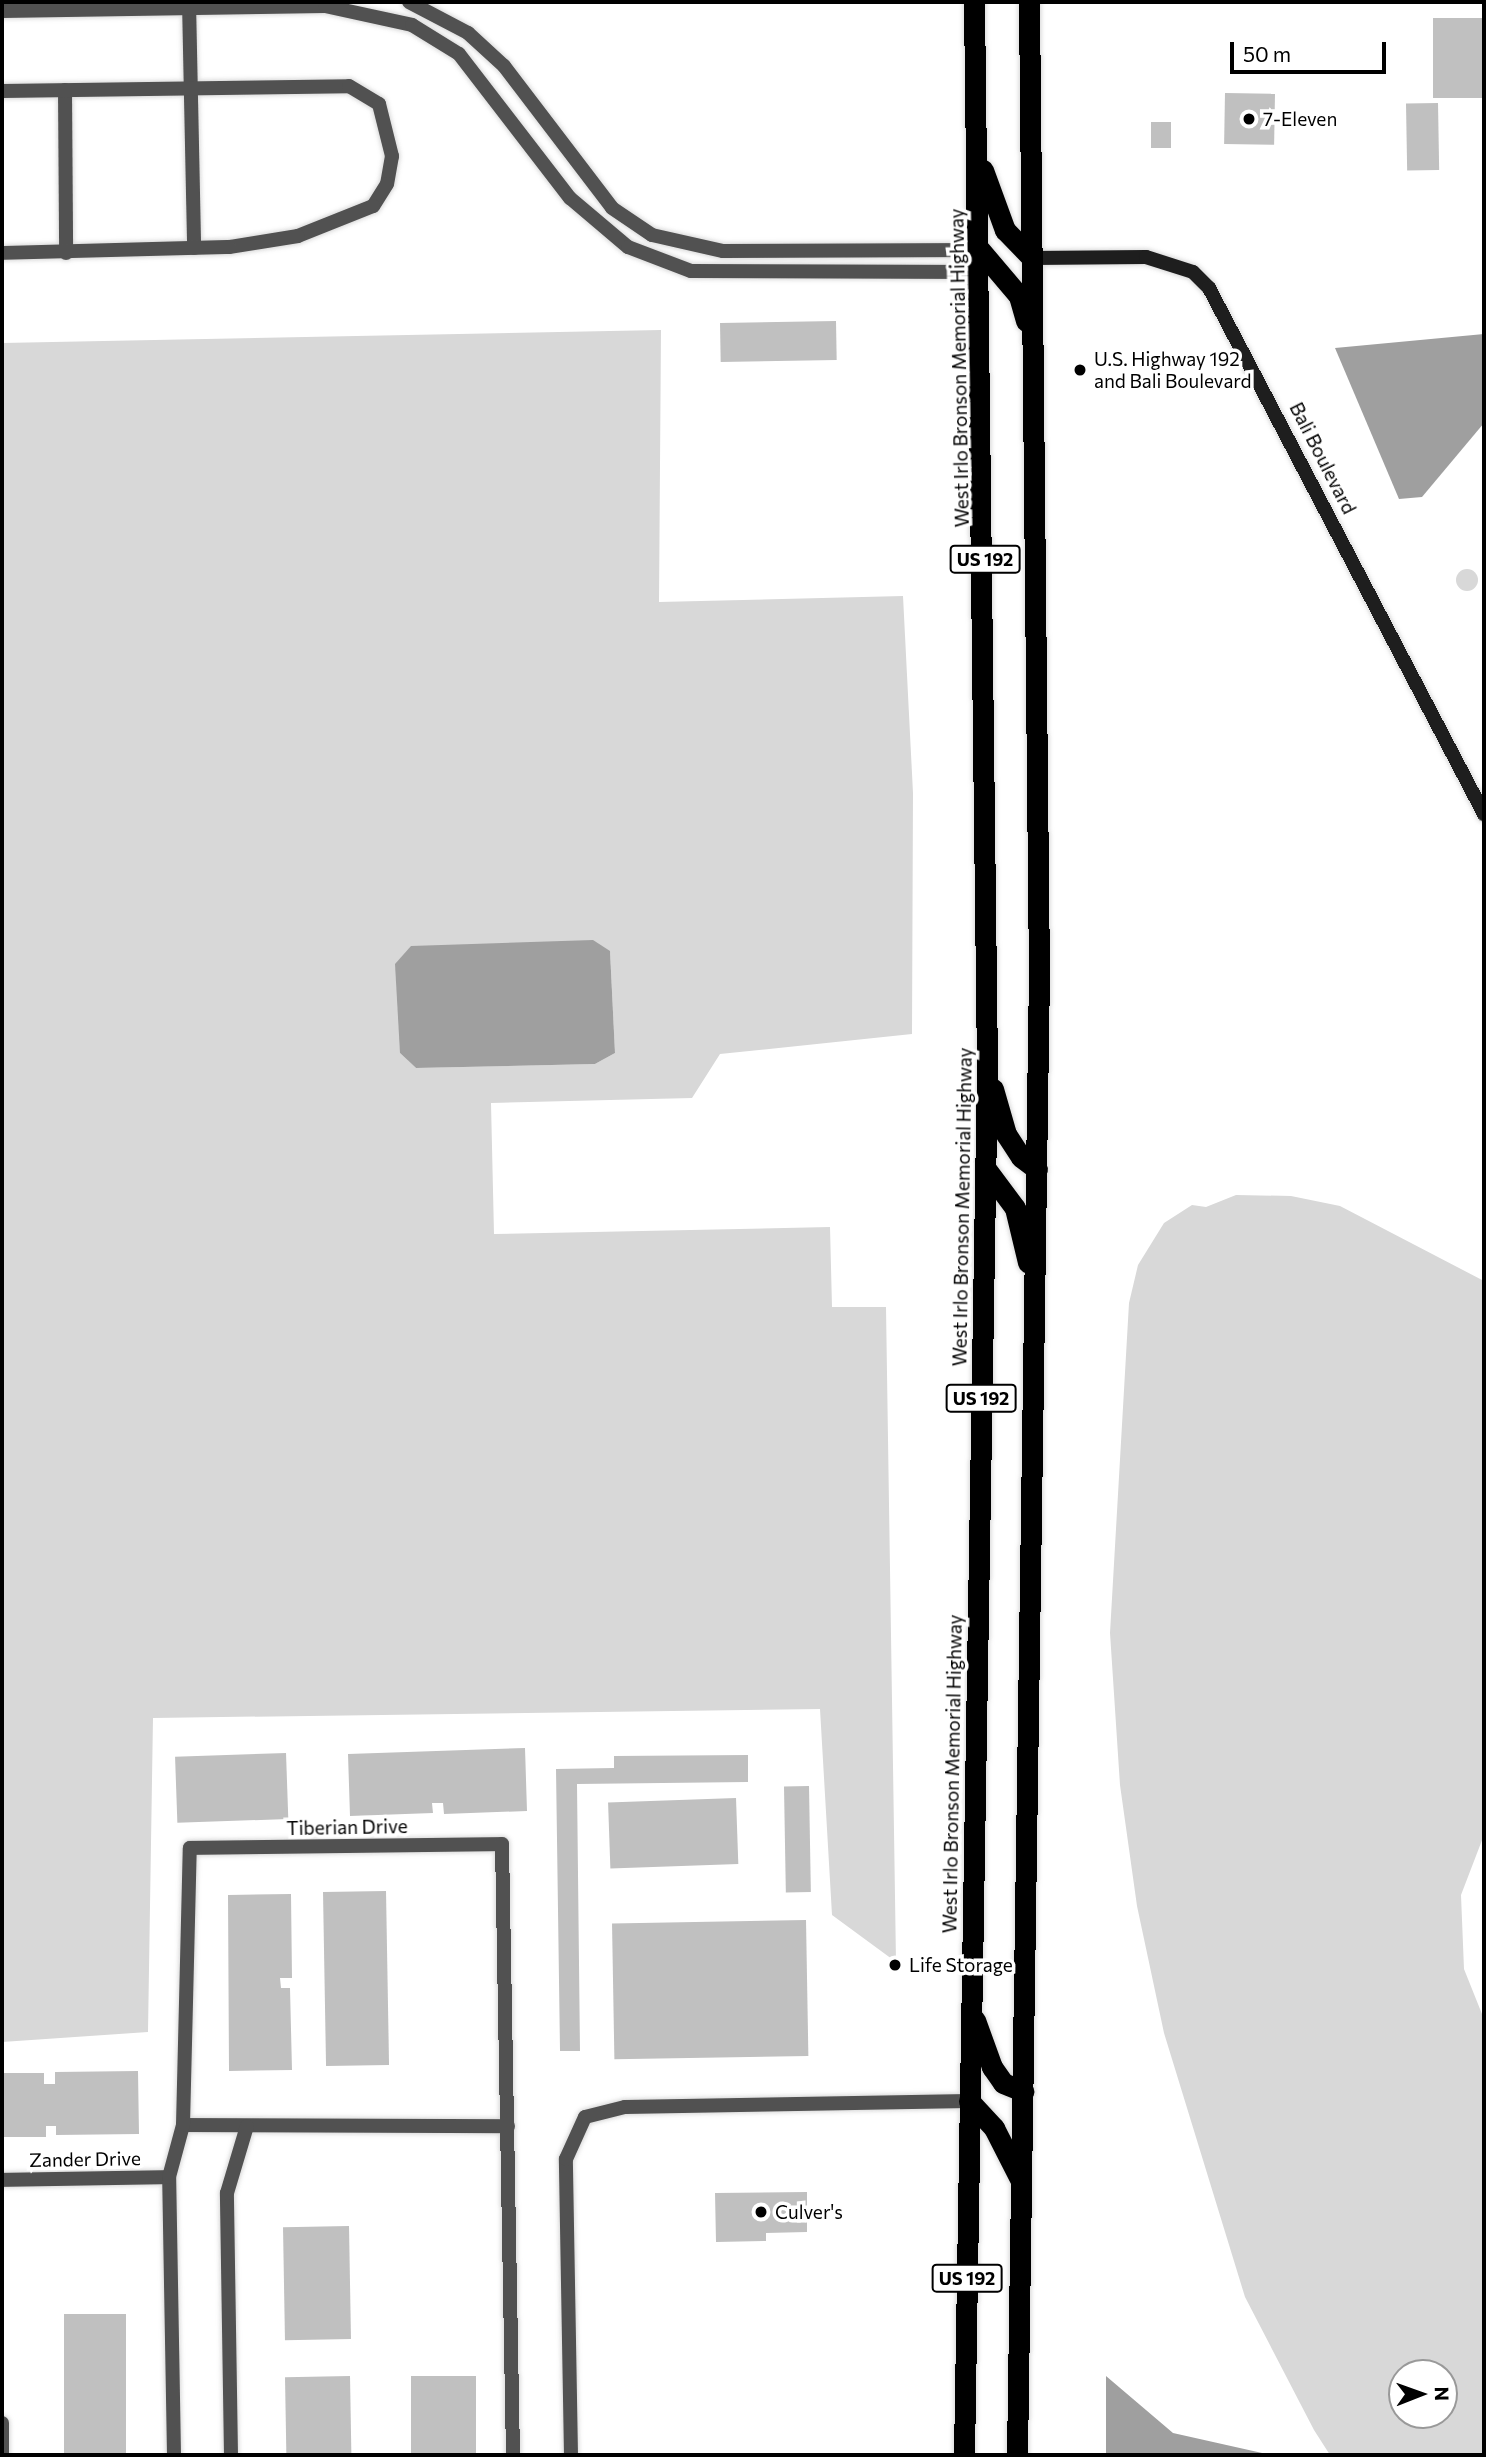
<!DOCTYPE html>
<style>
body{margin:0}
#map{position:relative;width:1486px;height:2457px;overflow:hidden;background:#fff;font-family:Commissioner,sans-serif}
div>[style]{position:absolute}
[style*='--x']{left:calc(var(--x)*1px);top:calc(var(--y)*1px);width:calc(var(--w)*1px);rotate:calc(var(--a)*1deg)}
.green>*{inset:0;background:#d8d8d8}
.round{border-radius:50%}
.water>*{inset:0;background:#9f9f9f}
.building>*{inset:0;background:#c0c0c0;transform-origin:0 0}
.roads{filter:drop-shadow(0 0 2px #dbdbdb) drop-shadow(0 0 2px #dbdbdb)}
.street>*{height:14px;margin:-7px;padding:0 7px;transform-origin:7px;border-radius:7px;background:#515151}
.secondary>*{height:14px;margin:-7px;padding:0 7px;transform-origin:7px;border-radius:7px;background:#1e1e1e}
.highway>*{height:21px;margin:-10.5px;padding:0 10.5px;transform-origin:10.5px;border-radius:10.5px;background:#000}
.dots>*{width:19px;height:19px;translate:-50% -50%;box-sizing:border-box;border:4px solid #fff;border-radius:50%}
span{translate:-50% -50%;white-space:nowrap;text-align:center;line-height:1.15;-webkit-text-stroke:7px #fff;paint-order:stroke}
.shield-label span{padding:2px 5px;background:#fff;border:2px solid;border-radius:5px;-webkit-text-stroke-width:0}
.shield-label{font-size:18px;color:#000;font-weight:700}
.poi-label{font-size:19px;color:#000}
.left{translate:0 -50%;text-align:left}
.street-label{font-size:19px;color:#000}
.frame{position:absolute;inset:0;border:4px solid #000;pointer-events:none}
.north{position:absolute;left:1388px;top:2359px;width:70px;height:70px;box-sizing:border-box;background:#fff;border:2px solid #999;border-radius:50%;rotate:89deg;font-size:19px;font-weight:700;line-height:28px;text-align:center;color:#000}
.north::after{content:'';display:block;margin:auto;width:24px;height:32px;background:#000;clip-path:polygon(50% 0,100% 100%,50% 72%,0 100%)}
.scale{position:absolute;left:1230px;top:42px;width:156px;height:32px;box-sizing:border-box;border:4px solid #000;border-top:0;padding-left:9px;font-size:21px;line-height:24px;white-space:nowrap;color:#000;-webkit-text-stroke:5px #fff;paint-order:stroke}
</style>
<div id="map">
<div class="green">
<div style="clip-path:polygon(evenodd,661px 330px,659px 602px,903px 596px,913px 793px,912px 1034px,720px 1054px,692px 1098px,491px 1103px,494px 1234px,830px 1227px,832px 1307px,886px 1307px,896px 1962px,832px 1915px,820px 1709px,153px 1718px,148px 2032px,2px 2042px,2px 343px,661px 330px,610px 951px,615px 1053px,595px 1064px,416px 1068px,400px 1053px,610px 951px)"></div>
<div class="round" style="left:1456px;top:569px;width:22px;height:22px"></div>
<div style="clip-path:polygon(evenodd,1236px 1195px,1291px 1196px,1340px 1206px,1484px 1281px,1484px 1835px,1461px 1895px,1464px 1969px,1484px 2019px,1484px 2455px,1330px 2455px,1314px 2430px,1245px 2297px,1164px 2033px,1137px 1906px,1120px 1785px,1110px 1633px,1129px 1303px,1138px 1265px,1164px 1223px,1192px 1205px,1206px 1207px,1236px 1195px,1444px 2373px,1444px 2415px,1402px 2415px,1402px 2373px,1444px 2373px)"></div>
</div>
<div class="water">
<div style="clip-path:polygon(1484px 334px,1484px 423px,1422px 497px,1399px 499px,1335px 348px)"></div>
<div style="clip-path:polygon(593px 940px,610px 951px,615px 1053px,595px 1064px,416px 1068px,400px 1053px,395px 964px,411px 946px)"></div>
<div style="clip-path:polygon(1106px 2376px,1173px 2433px,1271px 2455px,1106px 2455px)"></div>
</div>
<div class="building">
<div style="left:1484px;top:18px;width:80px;height:51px;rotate:90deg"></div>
<div style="left:1225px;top:93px;width:50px;height:51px;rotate:1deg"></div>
<div style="left:1438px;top:103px;width:67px;height:32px;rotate:89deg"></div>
<div style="left:1151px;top:122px;width:20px;height:26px"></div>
<div style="left:836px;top:321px;width:39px;height:116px;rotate:89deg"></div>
<div style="clip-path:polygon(525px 1748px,527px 1811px,444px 1814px,443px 1803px,432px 1803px,433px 1813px,350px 1816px,348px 1754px)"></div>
<div style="left:286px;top:1753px;width:66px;height:111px;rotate:88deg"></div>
<div style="clip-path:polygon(748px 1755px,748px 1782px,577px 1784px,580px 2051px,560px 2051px,556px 1769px,614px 1768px,614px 1756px)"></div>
<div style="left:809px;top:1786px;width:106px;height:25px;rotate:89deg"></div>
<div style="left:736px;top:1798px;width:66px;height:128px;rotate:88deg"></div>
<div style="left:386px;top:1891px;width:174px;height:63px;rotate:89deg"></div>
<div style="clip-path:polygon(291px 1894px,292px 1978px,280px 1978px,281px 1988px,290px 1988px,292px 2070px,229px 2071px,228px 1895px)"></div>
<div style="left:806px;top:1920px;width:136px;height:194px;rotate:89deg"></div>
<div style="clip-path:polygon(138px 2071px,139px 2134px,56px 2135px,56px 2126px,46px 2126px,46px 2137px,2px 2137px,2px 2073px,44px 2073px,44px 2084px,55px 2084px,55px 2072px)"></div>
<div style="clip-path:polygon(807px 2192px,807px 2232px,766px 2233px,766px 2241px,716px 2242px,715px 2193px)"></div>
<div style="left:349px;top:2226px;width:113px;height:66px;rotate:89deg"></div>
<div style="left:64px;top:2314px;width:62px;height:141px"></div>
<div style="left:350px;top:2376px;width:79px;height:65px;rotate:89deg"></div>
<div style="left:411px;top:2376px;width:65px;height:79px"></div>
</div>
<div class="roads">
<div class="street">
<div style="--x:189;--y:2;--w:246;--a:88.8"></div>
<div style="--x:409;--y:2;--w:67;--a:27.7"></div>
<div style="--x:468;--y:33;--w:49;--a:42.5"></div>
<div style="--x:504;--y:66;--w:178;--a:52.7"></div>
<div style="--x:612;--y:208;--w:48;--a:34"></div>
<div style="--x:652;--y:235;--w:73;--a:12.7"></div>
<div style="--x:723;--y:251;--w:257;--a:-0.2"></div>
<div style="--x:2;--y:11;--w:323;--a:-0.9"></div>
<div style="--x:325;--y:6;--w:89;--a:12.3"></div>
<div style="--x:412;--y:25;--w:55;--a:31.7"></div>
<div style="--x:459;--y:54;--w:182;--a:52.4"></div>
<div style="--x:570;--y:198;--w:76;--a:40.2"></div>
<div style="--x:628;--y:247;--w:67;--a:20.9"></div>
<div style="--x:691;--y:271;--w:289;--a:0.2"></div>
<div style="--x:65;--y:90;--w:163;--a:89.6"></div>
<div style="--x:2;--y:91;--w:347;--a:-0.8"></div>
<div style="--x:349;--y:86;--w:35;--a:31"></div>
<div style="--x:379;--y:104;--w:54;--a:76"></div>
<div style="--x:392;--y:156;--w:28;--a:100"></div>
<div style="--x:387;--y:184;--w:26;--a:122"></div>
<div style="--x:373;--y:206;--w:81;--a:158.2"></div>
<div style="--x:298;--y:236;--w:70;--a:170.9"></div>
<div style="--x:229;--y:247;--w:227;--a:178.5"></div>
<div style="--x:183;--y:2125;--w:325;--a:0.2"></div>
<div style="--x:2;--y:2180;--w:167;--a:-1"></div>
<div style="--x:2;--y:2423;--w:32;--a:90"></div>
<div style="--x:174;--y:2455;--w:278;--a:-91"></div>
<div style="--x:169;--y:2177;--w:54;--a:-74.9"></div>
<div style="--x:183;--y:2125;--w:277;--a:-88.6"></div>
<div style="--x:190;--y:1848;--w:312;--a:-0.7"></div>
<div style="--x:502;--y:1844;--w:611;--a:88.97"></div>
<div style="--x:231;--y:2455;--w:262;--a:-90.9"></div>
<div style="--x:227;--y:2193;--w:70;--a:-73.4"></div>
<div style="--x:571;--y:2455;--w:296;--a:-91"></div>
<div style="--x:566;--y:2159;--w:46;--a:-65.7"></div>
<div style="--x:585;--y:2117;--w:41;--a:-14"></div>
<div style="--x:625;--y:2107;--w:344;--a:-1"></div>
</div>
<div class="secondary">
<div style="--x:1032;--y:258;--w:114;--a:-0.5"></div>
<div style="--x:1146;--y:257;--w:49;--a:17.7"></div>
<div style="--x:1193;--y:272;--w:23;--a:45"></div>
<div style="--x:1209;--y:288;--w:594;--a:62.4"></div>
</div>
<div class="highway">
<div style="--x:983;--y:170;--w:64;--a:69.9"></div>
<div style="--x:1005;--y:230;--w:39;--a:46"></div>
<div style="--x:980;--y:250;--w:60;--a:49.7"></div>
<div style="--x:1019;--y:296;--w:26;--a:74"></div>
<div style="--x:993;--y:1089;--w:47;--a:73.9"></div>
<div style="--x:1006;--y:1134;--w:27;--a:57"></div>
<div style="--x:1021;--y:1157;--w:20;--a:37"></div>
<div style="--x:986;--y:1169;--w:49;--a:53.4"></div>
<div style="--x:1015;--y:1208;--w:56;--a:76.5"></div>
<div style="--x:975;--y:2020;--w:50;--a:70.1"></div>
<div style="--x:992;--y:2067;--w:19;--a:55"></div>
<div style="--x:1003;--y:2083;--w:22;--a:22"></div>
<div style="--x:969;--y:2101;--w:37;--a:47"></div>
<div style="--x:994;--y:2128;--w:59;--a:63"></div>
<div style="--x:964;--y:2455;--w:1388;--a:-89.05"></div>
<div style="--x:987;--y:1067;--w:1065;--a:-90.7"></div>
<div style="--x:1017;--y:2455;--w:1480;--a:-89.15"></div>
<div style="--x:1039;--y:975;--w:973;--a:-90.59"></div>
</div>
</div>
<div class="dots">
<div style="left:1249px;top:119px;background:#000"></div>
<div style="left:1080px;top:370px;background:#000"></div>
<div style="left:895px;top:1965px;background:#000"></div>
<div style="left:761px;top:2212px;background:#000"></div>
</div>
<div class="shield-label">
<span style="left:985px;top:559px">US 192</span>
<span style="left:981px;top:1398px">US 192</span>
<span style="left:967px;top:2278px">US 192</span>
</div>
<div class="poi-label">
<span class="left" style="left:1263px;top:119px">7-Eleven</span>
<span class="left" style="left:1094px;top:370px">U.S. Highway 192<br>and Bali Boulevard</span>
<span class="left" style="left:909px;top:1965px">Life Storage</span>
<span class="left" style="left:775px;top:2212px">Culver's</span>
</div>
<div class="street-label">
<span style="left:959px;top:368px;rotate:-91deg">West Irlo Bronson Memorial Highway</span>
<span style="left:1323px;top:458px;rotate:63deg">Bali Boulevard</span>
<span style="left:962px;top:1207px;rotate:-89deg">West Irlo Bronson Memorial Highway</span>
<span style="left:952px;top:1774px;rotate:-89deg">West Irlo Bronson Memorial Highway</span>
<span style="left:347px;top:1827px;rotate:-1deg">Tiberian Drive</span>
<span style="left:85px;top:2159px;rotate:-1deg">Zander Drive</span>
</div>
<div class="frame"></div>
<div class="north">N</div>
<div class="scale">50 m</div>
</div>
